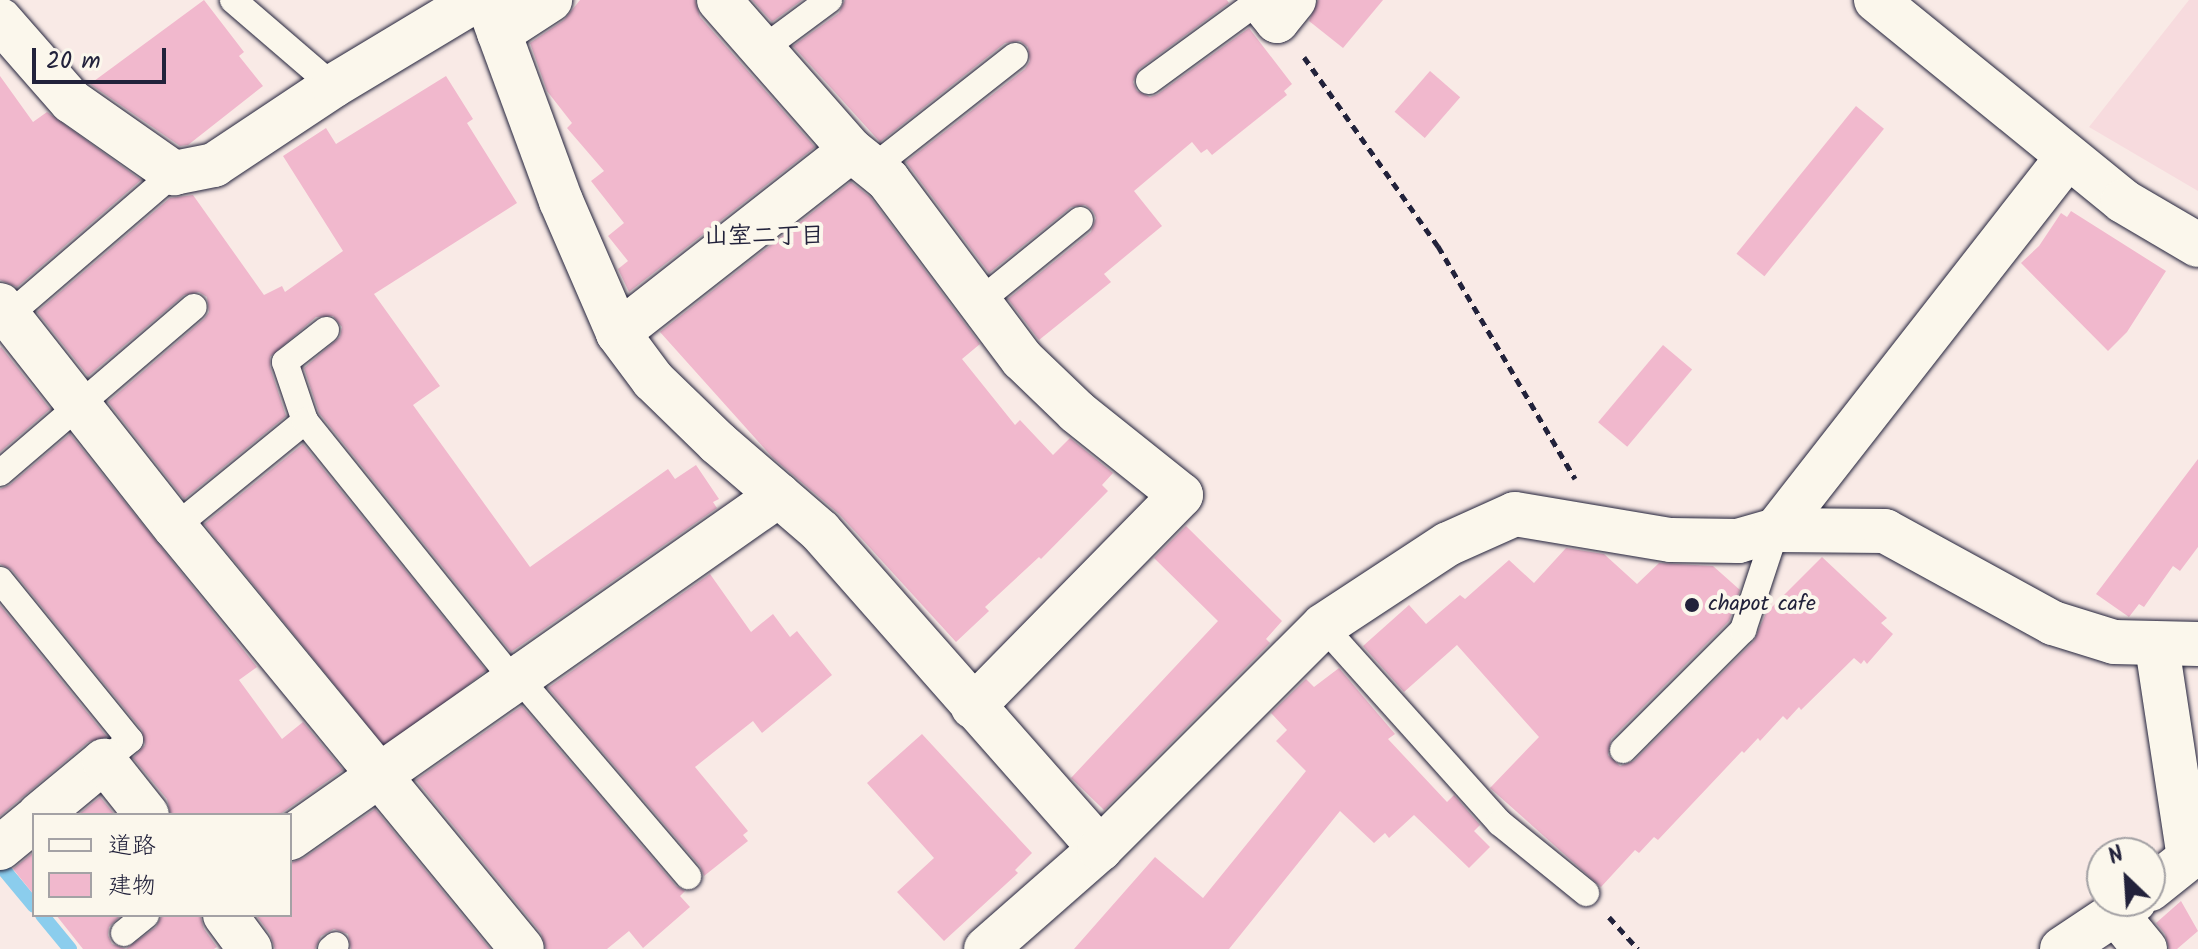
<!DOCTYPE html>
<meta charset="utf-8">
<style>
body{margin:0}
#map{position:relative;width:2198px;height:949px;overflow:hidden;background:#f9eae6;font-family:Kalam,"Klee One",sans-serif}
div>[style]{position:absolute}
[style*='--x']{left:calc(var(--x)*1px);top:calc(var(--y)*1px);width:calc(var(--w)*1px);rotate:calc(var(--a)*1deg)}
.built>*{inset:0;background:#f7dbde}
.stream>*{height:14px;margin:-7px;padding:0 7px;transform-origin:7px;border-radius:7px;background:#8bcded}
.building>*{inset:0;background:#f1b8cd;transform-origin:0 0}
.path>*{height:5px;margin-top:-2.5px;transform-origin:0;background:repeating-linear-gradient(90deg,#22223b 0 8px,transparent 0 14px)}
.roads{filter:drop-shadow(0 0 2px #22223b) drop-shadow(0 0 2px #22223b)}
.lane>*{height:26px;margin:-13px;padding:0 13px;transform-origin:13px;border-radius:13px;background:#fbf7ec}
.street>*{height:44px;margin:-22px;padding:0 22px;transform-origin:22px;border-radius:22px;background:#fbf7ec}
.secondary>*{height:44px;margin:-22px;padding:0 22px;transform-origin:22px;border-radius:22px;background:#fbf7ec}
.dots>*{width:22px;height:22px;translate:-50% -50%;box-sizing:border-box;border:4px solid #fbf7ec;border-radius:50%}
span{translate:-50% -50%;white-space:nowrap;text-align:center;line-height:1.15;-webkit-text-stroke:8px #fbf7ec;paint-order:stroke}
.poi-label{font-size:22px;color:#22223b}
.left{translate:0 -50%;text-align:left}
.neighbourhood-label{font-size:24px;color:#22223b;font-weight:700}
.legend{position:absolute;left:32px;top:813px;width:260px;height:104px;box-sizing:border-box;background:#fbf7ec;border:2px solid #a4a2a5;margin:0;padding:10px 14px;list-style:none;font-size:24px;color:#22223b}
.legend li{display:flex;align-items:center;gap:16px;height:40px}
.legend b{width:40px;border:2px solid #a4a2a5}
.north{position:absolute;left:2086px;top:837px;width:80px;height:80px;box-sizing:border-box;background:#fbf7ec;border:2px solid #a4a2a5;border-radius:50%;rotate:335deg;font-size:22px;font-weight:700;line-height:32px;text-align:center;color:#22223b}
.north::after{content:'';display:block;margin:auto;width:28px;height:36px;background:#22223b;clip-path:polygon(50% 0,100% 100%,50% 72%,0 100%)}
.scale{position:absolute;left:32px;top:48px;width:134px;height:36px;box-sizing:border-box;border:4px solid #22223b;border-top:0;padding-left:10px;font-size:24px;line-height:28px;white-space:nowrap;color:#22223b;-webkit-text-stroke:6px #fbf7ec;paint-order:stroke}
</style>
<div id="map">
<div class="built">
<div style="clip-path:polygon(2189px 0,2198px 0,2198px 191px,2089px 127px)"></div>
</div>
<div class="stream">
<div style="--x:0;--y:865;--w:53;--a:50.3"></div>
<div style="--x:42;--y:915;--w:44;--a:50.5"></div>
</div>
<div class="building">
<div style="clip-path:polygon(204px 0,244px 52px,239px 56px,263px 86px,188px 145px,180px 146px,90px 84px)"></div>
<div style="clip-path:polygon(580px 0,695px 0,700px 17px,815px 147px,629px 292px,618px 269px,628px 261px,608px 236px,624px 223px,591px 181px,604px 171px,567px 128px,572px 123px,547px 91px,530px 43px,564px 20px)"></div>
<div style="clip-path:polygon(752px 0,802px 0,772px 22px)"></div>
<div style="clip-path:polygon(845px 0,1227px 0,1229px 3px,1139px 69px,1133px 82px,1137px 91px,1150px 97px,1158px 94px,1249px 28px,1292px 84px,1284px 91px,1287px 95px,1212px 155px,1207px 149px,1201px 153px,1192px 142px,1134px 191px,1162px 226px,1104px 274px,1111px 282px,1039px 340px,1008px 299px,1091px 232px,1096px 218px,1093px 211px,1085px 205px,1071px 207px,989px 273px,906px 162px,1025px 69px,1030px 61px,1028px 47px,1020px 41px,1005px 43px,880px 142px,793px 46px,839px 13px)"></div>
<div style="clip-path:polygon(1318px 0,1383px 0,1343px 48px,1309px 21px)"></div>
<div style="left:1430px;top:71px;width:40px;height:54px;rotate:41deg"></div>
<div style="clip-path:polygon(0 76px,33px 122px,47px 112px,141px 180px,17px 287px,0 280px)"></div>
<div style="clip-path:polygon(446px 76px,473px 119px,467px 123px,517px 203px,374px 294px,440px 386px,413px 405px,530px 567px,668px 469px,675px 479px,696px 465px,719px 499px,713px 502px,717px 508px,511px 652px,319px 413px,304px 368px,340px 337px,342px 327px,333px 316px,316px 317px,270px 357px,270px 367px,286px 416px,184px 499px,108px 402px,204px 319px,209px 312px,207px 297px,199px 292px,184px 295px,88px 376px,37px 312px,170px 198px,193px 195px,264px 295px,282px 286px,285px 292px,343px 251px,283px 156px,326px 128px,336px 144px)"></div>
<div style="left:1856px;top:106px;width:36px;height:190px;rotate:39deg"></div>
<div style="clip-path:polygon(851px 182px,870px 197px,980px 344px,962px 359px,1015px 425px,1020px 420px,1053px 455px,1070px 438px,1113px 473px,1102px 485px,1108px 491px,1041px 559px,1039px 557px,985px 607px,989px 611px,956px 642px,839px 514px,773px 458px,660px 332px)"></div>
<div style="clip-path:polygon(2071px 211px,2166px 271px,2127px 332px,2108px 351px,2021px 263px,2039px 246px,2061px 213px,2067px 217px)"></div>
<div style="left:1663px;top:345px;width:38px;height:101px;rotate:40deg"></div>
<div style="clip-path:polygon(1px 347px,50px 409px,0 452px,0 348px)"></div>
<div style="clip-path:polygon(70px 434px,257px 667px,239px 680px,282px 739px,303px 722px,343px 770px,279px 815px,171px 815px,167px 799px,133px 758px,145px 745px,142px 730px,12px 570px,0 564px,0 489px,10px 485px)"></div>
<div style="left:303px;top:444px;width:291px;height:127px;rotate:51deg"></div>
<div style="clip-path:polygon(2198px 459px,2198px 547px,2180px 571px,2173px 566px,2144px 607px,2139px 604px,2129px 617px,2096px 594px)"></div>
<div style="clip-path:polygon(1186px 526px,1282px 621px,1266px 639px,1270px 643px,1104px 810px,1071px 778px,1218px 621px,1154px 558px)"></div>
<div style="clip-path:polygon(1566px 548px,1604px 554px,1637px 584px,1659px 563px,1713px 566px,1740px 590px,1729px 621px,1611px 739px,1608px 755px,1620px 766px,1634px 761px,1754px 641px,1766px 613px,1822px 557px,1887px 618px,1881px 623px,1893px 634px,1867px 664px,1864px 660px,1861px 664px,1854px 658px,1801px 710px,1799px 707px,1787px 720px,1783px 716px,1760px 741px,1758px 738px,1744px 753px,1742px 751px,1658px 840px,1654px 837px,1639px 853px,1635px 850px,1601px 887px,1490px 788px,1539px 737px,1457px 645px,1404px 692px,1363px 646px,1409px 605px,1426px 624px,1460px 595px,1465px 599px,1509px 560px,1534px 583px)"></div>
<div style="clip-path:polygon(710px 574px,751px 632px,773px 614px,790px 637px,797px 631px,832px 675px,762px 733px,753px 721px,695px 767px,748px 831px,743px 835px,748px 841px,704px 876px,700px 866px,548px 688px)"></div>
<div style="clip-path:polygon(0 605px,107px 737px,88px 742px,0 816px)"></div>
<div style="clip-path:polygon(1339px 668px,1395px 734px,1388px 739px,1447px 802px,1454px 795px,1480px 825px,1474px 831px,1490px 847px,1469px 868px,1414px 815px,1389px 838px,1385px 833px,1374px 843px,1340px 811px,1229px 949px,1074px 949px,1155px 857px,1203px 898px,1306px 771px,1276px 741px,1287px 730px,1271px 713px,1306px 679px,1314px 687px)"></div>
<div style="clip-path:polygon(522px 706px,676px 886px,685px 891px,680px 896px,690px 907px,643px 948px,629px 931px,607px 949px,546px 949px,541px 933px,416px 780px)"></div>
<div style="clip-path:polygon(922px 734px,1032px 853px,1015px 870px,1018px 873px,944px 941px,897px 892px,934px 858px,867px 783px)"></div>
<div style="clip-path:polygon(100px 797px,115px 815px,78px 815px)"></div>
<div style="clip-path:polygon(375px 809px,490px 949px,351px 949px,348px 934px,334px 929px,321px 936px,315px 949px,275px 949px,270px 934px,256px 915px,290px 915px,290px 863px,304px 858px)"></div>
<div style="clip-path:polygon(34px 852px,34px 895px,13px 869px)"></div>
<div style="clip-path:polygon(2181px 901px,2198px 931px,2177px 949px,2169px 949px,2165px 934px,2156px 923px)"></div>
<div style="clip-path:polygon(56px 915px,121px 915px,109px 927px,108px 935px,112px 944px,126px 949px,156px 927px,162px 915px,200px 915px,204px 929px,217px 947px,214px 949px,83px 949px)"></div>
</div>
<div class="path">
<div style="--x:1304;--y:57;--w:232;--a:54.7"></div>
<div style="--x:1438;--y:246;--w:270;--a:59.5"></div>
<div style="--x:1609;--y:917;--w:43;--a:47.8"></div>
</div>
<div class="roads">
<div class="lane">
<div style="--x:233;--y:0;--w:132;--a:40.7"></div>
<div style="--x:760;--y:51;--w:86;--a:-36.5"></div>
<div style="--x:1149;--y:81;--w:137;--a:-36.1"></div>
<div style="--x:875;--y:166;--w:178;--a:-38.2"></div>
<div style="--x:979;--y:302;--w:130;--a:-39.1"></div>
<div style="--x:9;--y:315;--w:218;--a:-40.7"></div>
<div style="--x:305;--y:421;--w:62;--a:-108.7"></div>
<div style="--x:285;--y:362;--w:52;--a:-38"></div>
<div style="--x:0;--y:473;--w:255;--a:-40.6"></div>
<div style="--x:175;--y:527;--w:168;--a:-39.2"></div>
<div style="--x:305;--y:421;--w:332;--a:51.2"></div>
<div style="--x:0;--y:580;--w:206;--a:50.9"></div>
<div style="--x:130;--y:740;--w:33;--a:141"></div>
<div style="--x:1323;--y:626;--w:265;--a:48.1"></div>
<div style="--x:1500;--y:823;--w:111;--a:39.1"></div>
<div style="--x:518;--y:677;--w:262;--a:49.5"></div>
<div style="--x:1623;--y:750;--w:170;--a:-45"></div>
<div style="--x:1743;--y:630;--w:105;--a:-71.7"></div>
<div style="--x:124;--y:933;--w:28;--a:-39"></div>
<div style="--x:331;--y:949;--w:6;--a:-39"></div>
</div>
<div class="street">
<div style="--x:487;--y:0;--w:214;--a:69.8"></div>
<div style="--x:561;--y:201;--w:144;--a:66.6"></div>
<div style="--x:618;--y:333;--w:59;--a:53.3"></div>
<div style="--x:653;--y:380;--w:91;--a:44.1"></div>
<div style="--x:718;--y:443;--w:135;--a:40.8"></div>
<div style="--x:820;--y:531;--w:424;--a:48.6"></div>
<div style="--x:719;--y:0;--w:200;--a:48.7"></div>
<div style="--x:851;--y:150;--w:48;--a:39"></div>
<div style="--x:888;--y:180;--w:224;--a:53.2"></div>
<div style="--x:1022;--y:359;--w:76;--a:43.9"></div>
<div style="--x:1077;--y:412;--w:133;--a:38.6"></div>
<div style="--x:1181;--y:495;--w:297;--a:134.5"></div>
<div style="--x:1260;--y:0;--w:27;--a:51"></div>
<div style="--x:1277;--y:21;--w:27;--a:-51"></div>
<div style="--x:0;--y:20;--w:108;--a:48.8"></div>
<div style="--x:71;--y:101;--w:126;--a:35"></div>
<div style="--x:174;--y:173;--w:41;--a:-11.3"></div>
<div style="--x:214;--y:165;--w:143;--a:-33.6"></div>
<div style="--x:333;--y:86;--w:167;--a:-31"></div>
<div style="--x:499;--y:33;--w:61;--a:-32.9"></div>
<div style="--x:0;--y:305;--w:283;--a:51.8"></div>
<div style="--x:175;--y:527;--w:546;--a:50.57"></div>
<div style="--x:618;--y:333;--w:296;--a:-38.1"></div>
<div style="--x:1776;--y:530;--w:473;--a:-52"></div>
<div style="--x:39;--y:815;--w:85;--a:-39.7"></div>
<div style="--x:104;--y:761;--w:69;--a:51.5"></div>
<div style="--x:290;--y:838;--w:597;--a:-35.05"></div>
<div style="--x:0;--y:848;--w:44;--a:-39.5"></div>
<div style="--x:2150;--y:889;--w:50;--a:-38.5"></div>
<div style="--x:2189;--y:858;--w:214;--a:-98.6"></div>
<div style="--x:225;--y:915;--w:42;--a:53.7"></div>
<div style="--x:2117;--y:915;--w:44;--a:50.5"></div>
<div style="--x:986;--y:949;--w:152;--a:-41.3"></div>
<div style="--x:1100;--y:849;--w:315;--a:-45"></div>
<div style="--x:1323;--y:626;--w:149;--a:-33.3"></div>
<div style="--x:1448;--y:544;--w:73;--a:-24.1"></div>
<div style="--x:1515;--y:514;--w:158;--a:9.5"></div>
<div style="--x:1671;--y:540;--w:67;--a:0.9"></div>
<div style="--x:1738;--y:541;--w:40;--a:-16"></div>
<div style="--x:1776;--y:530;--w:109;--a:0.5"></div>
<div style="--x:1885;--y:531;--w:192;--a:28.7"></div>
<div style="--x:2053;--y:623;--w:64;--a:17.3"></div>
<div style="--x:2114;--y:642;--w:84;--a:1.4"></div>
<div style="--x:2062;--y:949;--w:87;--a:-33.7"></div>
</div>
<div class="secondary">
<div style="--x:1876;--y:0;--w:318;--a:39.1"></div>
<div style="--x:2123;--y:201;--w:87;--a:30.4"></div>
</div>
</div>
<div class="dots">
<div style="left:1692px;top:605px;background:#22223b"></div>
</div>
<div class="poi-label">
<span class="left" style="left:1708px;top:605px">chapot cafe</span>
</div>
<div class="neighbourhood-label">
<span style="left:764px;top:237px">山室二丁目</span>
</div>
<ul class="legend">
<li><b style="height:10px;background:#fbf7ec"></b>道路</li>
<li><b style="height:22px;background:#f1b8cd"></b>建物</li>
</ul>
<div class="north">N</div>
<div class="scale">20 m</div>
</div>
